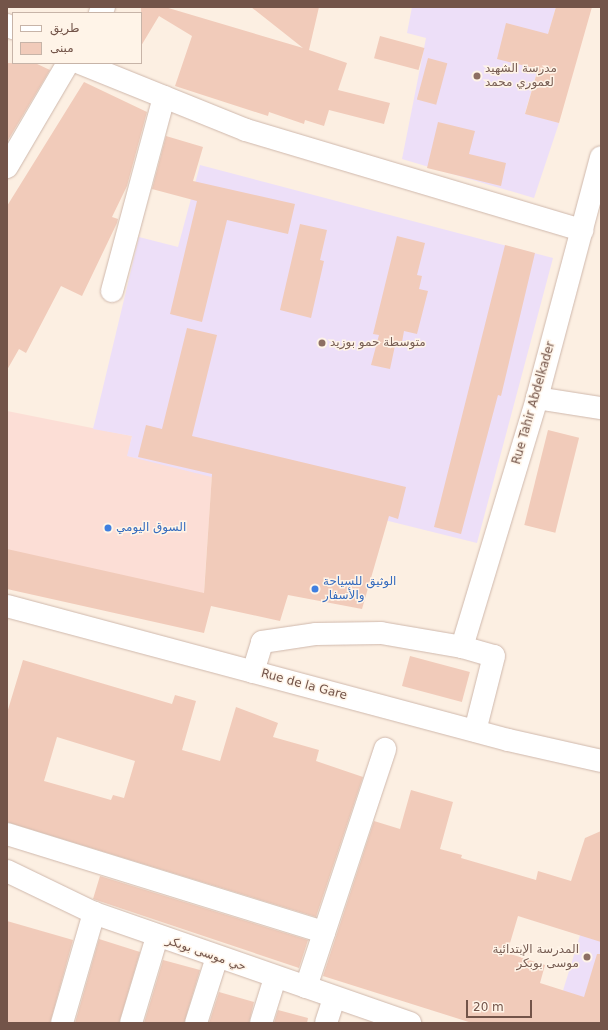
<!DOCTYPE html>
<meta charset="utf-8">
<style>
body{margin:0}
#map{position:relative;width:608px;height:1030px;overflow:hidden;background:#fcefe2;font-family:"DejaVu Sans",Vazirmatn,sans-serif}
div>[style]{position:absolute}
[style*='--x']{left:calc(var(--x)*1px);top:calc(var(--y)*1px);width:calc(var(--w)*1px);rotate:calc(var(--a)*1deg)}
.commercial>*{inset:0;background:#fcded6}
.education>*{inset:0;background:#eddff8}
.building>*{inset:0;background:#f1cbba;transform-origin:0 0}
.roads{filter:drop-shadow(0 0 1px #cfb8ac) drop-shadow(0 0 1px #cfb8ac)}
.minor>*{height:22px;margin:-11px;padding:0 11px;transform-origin:11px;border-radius:11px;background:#fff}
.dots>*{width:11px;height:11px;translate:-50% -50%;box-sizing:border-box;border:2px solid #fff4e8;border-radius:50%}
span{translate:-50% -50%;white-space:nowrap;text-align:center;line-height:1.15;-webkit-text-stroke:3px #fff4e8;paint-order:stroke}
.education-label{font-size:12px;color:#785e54}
.left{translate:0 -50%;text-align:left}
.right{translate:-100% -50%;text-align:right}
.street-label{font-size:12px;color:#735449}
.shop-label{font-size:12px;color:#366cbe}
.frame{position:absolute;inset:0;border:8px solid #735449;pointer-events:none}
.legend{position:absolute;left:12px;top:12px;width:130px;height:52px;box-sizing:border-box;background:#fff4e8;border:1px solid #c7b4a8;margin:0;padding:5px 7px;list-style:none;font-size:12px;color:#735449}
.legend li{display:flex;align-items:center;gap:8px;height:20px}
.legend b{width:20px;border:1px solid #c7b4a8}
.scale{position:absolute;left:466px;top:1000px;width:66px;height:18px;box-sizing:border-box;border:2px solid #735449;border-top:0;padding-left:5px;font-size:12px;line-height:14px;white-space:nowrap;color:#735449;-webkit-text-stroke:3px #fff4e8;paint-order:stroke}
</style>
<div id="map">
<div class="commercial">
<div style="clip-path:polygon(7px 411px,132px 436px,128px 456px,212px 475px,203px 605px,7px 581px)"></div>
</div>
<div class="education">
<div style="clip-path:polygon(412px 7px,556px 7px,525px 113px,559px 123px,534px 198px,402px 159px,426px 38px,407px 33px)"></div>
<div style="clip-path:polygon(200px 165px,553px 258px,477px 543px,127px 456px,132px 436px,93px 429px,139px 237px,178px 247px)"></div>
<div style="clip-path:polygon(594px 890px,601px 892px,601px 1023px,553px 1023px)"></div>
</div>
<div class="building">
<div style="clip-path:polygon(141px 7px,165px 7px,303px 48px,251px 7px,319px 7px,309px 50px,347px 63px,338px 90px,390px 103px,384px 124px,329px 110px,324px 126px,305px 120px,304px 124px,269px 112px,268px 116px,175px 86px,192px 36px,159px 16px,141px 46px)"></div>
<div style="clip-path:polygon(556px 7px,592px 7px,559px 123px,525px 114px,538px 69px,497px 59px,506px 23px,548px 34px)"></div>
<div style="left:380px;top:36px;width:46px;height:23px;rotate:15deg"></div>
<div style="left:428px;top:58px;width:20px;height:43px;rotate:15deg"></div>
<div style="clip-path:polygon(7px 63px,35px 63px,50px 70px,7px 142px)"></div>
<div style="clip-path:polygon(84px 82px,147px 112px,127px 186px,112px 217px,118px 219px,117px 223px,82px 296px,61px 286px,26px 353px,19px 349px,7px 370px,7px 206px)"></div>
<div style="clip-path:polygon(438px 122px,475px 131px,469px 154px,506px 163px,501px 186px,427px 168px)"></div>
<div style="clip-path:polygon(166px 136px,203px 147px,193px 181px,295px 204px,288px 234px,227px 220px,202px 322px,170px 314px,197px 201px,152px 189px)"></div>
<div style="clip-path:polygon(300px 224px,327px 230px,320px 260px,324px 261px,311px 318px,280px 310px)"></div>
<div style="clip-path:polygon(397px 236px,425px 243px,417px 275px,422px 276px,419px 289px,428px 291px,417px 334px,404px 331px,402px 342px,396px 341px,390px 369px,371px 365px,379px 335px,373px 334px)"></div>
<div style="clip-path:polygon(505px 245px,535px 253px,501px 396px,498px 395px,461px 534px,434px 527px)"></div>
<div style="clip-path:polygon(187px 328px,217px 335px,192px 436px,406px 487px,398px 519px,389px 516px,362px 609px,288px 595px,280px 621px,211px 606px,204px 633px,7px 589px,7px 549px,204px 593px,212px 474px,138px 457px,146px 425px,162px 429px)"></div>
<div style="left:548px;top:430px;width:32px;height:98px;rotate:14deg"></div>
<div style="left:410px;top:656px;width:62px;height:31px;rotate:15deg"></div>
<div style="clip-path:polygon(evenodd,23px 660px,172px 704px,175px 695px,196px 701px,182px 750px,220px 761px,236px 707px,278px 723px,273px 737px,319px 750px,316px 761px,363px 777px,316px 917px,7px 822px,7px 713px,23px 660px,57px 737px,135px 761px,124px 798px,113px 795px,111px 800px,44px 781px,57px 737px)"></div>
<div style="clip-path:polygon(411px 790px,453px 802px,440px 849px,462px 855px,461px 858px,536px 880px,538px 871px,571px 881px,585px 838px,601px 831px,601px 942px,518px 916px,507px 953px,545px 965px,540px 983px,584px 997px,597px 954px,601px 954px,601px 1023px,472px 1023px,323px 976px,374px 821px,400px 829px)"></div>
<div style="clip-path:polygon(100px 876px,308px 940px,299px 968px,99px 901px,93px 899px)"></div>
<div style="clip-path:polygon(7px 921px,73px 940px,50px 1023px,7px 1023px)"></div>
<div style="clip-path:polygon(99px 939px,140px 952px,119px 1023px,75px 1023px)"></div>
<div style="clip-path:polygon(163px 960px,200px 970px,184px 1023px,144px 1023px)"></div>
<div style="clip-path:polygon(219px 992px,254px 1002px,249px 1023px,209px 1023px)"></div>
<div style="clip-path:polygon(278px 1010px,308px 1018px,307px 1023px,274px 1023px)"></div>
</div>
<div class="roads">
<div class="minor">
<div style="--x:100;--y:13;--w:7;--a:-56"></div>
<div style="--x:7;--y:25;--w:7;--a:27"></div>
<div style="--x:80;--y:63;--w:179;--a:22"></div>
<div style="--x:246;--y:130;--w:351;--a:16.6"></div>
<div style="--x:7;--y:167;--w:121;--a:-59.6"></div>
<div style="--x:112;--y:291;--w:201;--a:-75"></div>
<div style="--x:537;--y:398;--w:65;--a:8.9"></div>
<div style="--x:7;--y:606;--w:519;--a:14.97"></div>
<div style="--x:508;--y:740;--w:95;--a:12.7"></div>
<div style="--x:462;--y:647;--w:260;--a:-73.2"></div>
<div style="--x:537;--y:398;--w:249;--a:-75.1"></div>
<div style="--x:253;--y:672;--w:31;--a:-73"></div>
<div style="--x:262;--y:642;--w:55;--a:-8.4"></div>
<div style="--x:316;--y:634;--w:65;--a:-0.9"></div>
<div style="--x:381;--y:633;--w:82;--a:9.8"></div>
<div style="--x:462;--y:647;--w:33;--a:16"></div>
<div style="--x:494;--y:656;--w:77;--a:104.2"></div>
<div style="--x:7;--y:834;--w:332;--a:17.2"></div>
<div style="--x:7;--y:871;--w:97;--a:25.8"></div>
<div style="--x:94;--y:913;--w:335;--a:19.2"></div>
<div style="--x:306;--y:987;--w:251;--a:-71.6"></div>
<div style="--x:62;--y:1023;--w:115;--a:-73.8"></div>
<div style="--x:131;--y:1023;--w:90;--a:-73.2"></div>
<div style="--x:196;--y:1023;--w:69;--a:-72.3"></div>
<div style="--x:261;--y:1023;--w:47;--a:-72.7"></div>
<div style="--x:326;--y:1023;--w:26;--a:-72"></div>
</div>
</div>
<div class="dots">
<div style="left:477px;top:76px;background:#8d6e63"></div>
<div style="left:322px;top:343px;background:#8d6e63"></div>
<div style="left:108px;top:528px;background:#3f7fe0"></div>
<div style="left:315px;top:589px;background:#3f7fe0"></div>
<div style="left:587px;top:957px;background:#8d6e63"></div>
</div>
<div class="education-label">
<span class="left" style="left:485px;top:76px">مدرسة الشهيد<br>لعموري محمد</span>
<span class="left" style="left:330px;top:343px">متوسطة حمو بوزيد</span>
<span class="right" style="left:579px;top:957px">المدرسة الإبتدائية<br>موسى بوبكر</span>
</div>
<div class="street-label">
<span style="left:534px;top:403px;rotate:-74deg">Rue Tahir Abdelkader</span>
<span style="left:304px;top:685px;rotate:15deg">Rue de la Gare</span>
<span style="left:206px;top:954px;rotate:19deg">حي موسى بوبكر</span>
</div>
<div class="shop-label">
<span class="left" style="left:116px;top:528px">السوق اليومي</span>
<span class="left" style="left:323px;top:589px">الوثيق للسياحة<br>والأسفار</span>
</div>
<div class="frame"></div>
<ul class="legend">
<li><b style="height:5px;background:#fff"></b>طريق</li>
<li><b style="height:11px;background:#f1cbba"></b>مبنى</li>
</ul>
<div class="scale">20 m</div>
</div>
